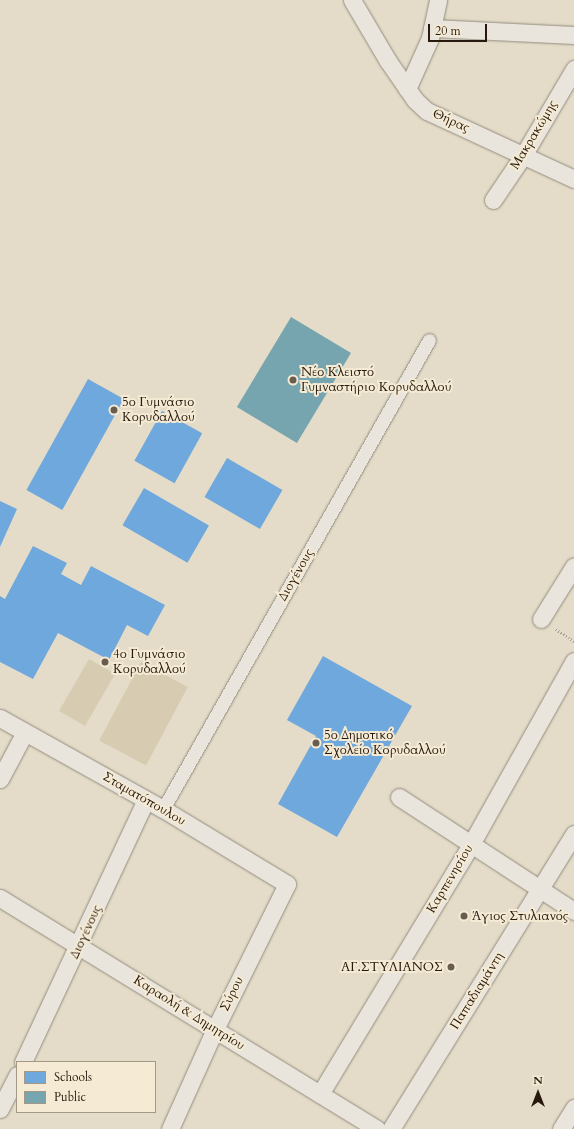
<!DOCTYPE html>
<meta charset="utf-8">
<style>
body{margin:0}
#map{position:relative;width:574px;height:1129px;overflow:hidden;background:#e4dcc8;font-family:Cardo,serif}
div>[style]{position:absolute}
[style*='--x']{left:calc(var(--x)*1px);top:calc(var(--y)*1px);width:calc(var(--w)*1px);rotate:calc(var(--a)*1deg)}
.green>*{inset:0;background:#d7ccb1;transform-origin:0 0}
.schools>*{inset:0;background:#6fa8dc;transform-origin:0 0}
.public>*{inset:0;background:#76a5af;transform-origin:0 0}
.path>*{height:2.5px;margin-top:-1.25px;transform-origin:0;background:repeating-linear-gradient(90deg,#a4a098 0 1px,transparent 0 3px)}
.roads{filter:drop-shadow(0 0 1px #938c7f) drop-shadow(0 0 1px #938c7f)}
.pedestrian>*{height:13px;margin:-6.5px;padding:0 6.5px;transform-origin:6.5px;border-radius:6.5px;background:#e9e5dc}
.minor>*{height:17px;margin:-8.5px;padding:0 8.5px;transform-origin:8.5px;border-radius:8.5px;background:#e9e5dc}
.dots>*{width:11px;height:11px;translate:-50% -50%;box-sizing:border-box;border:2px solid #f5ebd4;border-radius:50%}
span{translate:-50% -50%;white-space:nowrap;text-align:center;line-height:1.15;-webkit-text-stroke:4px #f5ebd4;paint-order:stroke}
.street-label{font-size:13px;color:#28190e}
.poi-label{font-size:13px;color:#28190e}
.left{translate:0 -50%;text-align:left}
.right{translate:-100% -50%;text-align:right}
.legend{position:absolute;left:16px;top:1061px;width:140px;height:52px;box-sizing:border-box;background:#f5ebd4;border:1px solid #a39785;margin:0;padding:5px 7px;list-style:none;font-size:12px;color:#28190e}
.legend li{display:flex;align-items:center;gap:8px;height:20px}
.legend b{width:20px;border:1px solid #a39785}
.north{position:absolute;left:518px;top:1073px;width:40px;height:40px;-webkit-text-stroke:3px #f5ebd4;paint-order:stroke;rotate:0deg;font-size:11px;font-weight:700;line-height:16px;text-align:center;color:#28190e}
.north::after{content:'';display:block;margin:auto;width:14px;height:18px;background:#28190e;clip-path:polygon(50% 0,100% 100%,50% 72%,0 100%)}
.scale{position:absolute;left:428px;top:24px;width:59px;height:18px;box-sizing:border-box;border:2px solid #28190e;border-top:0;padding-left:5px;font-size:12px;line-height:14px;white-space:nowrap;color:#28190e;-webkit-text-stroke:3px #f5ebd4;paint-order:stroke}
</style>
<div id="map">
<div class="green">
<div style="left:89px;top:659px;width:30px;height:60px;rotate:30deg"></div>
<div style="left:141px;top:662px;width:53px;height:89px;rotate:28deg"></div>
</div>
<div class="schools">
<div style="left:88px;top:379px;width:41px;height:127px;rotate:29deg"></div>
<div style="left:162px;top:411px;width:46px;height:57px;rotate:29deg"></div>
<div style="left:227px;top:458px;width:64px;height:45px;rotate:30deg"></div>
<div style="left:144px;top:488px;width:75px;height:43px;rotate:30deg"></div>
<div style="clip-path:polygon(0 501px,17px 509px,0 547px)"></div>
<div style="clip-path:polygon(33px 546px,67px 563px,61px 574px,81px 585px,91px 566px,165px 605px,148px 636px,127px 625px,109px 660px,58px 633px,33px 679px,0 662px,0 596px,5px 599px)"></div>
<div style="clip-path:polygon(323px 656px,412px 706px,337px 837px,278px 804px,316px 736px,287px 720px)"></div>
</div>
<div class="public">
<div style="left:291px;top:317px;width:70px;height:105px;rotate:31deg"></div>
</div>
<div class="path">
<div style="--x:556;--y:629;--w:22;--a:34"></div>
</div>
<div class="roads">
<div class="pedestrian">
<div style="--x:163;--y:809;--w:539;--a:-60.44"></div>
</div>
<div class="minor">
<div style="--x:352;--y:0;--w:71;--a:59.5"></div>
<div style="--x:388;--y:61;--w:47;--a:55.3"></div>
<div style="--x:415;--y:100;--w:16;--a:43"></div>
<div style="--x:427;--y:111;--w:162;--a:24.8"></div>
<div style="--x:432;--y:28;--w:142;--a:2.8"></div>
<div style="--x:407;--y:89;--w:56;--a:-65.7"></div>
<div style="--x:430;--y:38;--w:39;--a:-78"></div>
<div style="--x:493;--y:200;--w:55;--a:-56"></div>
<div style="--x:524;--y:154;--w:99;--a:-59.5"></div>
<div style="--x:541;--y:619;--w:62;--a:-58.1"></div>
<div style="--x:0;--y:718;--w:187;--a:29.2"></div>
<div style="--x:163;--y:809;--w:145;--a:31.2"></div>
<div style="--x:287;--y:884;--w:162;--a:116.4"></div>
<div style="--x:215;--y:1029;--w:110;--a:114.2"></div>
<div style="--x:0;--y:779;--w:53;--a:-62"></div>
<div style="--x:399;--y:797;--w:209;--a:33.1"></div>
<div style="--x:0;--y:898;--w:442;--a:31.5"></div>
<div style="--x:23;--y:1062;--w:289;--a:-64.9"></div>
<div style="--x:320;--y:1094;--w:290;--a:-58.8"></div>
<div style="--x:470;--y:846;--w:212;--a:-60.7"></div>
<div style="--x:0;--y:1109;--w:38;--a:-63"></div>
<div style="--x:391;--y:1129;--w:347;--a:-58.2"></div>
<div style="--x:561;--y:1129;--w:25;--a:-58"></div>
</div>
</div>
<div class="dots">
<div style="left:293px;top:380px;background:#6a5d4f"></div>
<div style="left:114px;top:410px;background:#6a5d4f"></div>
<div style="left:105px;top:662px;background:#6a5d4f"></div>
<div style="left:316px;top:743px;background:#6a5d4f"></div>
<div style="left:464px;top:916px;background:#6a5d4f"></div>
<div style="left:451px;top:967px;background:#6a5d4f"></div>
</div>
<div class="street-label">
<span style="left:451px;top:121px;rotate:24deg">Θήρας</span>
<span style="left:534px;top:135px;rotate:-59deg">Μακρακώμης</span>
<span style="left:296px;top:575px;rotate:-60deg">Διογένους</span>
<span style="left:144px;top:799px;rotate:30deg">Σταματόπουλου</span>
<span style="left:450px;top:879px;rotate:-59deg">Καρπενησίου</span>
<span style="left:86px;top:932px;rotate:-65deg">Διογένους</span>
<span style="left:477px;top:991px;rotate:-58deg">Παπαδιαμάντη</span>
<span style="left:232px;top:994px;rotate:-64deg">Σύρου</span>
<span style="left:189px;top:1013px;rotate:32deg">Καραολή &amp; Δημητρίου</span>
</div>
<div class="poi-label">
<span class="left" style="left:301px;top:380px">Νέο Κλειστό<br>Γυμναστήριο Κορυδαλλού</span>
<span class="left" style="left:122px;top:410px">5ο Γυμνάσιο<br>Κορυδαλλού</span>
<span class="left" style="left:113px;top:662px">4ο Γυμνάσιο<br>Κορυδαλλού</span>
<span class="left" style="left:324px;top:743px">5ο Δημοτικό<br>Σχολείο Κορυδαλλού</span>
<span class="left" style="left:472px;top:916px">Άγιος Στυλιανός</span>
<span class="right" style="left:443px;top:967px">ΑΓ.ΣΤΥΛΙΑΝΟΣ</span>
</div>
<ul class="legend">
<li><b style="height:11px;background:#6fa8dc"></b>Schools</li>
<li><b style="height:11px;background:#76a5af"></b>Public</li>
</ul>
<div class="north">N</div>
<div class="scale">20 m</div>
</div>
